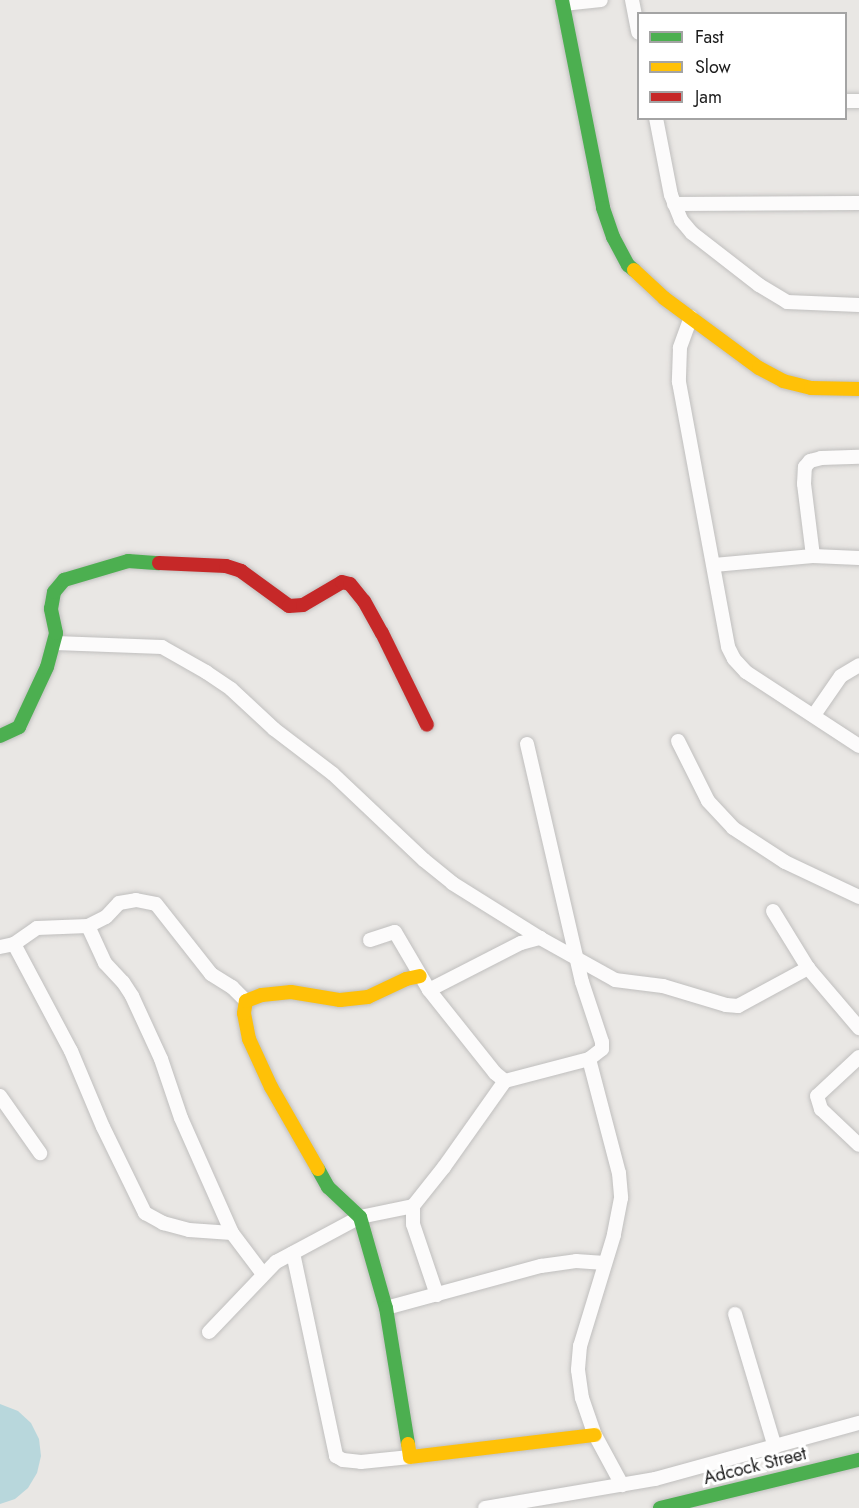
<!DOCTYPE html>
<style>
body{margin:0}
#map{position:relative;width:859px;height:1508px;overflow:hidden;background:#e9e7e4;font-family:Jost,sans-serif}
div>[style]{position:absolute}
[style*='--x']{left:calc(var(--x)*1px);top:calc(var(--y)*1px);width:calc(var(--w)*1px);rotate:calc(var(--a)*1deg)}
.water>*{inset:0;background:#b8d7dc}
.roads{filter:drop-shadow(0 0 2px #c0bfbe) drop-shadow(0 0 2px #c0bfbe)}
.street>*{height:14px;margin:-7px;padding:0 7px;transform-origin:7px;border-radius:7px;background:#fcfbfb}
.fast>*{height:14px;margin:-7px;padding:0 7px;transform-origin:7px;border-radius:7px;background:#4caf50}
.slow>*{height:14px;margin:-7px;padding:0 7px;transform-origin:7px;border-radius:7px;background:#ffc107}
.jam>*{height:14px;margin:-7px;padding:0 7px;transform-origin:7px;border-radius:7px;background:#c62828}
span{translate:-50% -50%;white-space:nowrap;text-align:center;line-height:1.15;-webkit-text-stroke:6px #fff;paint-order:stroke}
.street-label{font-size:18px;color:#1b1b1b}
.legend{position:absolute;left:637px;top:12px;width:210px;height:108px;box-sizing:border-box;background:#fff;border:2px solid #a4a4a4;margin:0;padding:8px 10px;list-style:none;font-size:18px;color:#1b1b1b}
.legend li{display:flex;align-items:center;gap:12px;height:30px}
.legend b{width:30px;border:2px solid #a4a4a4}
</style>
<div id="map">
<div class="water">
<div style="clip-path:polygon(0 1404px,18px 1411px,31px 1423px,39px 1439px,41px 1456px,37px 1473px,28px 1488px,15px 1499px,0 1504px)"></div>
</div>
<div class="roads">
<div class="street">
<div style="--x:632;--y:0;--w:33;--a:79"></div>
<div style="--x:563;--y:4;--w:38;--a:-6"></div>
<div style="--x:846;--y:101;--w:13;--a:0"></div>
<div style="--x:656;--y:118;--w:78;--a:79"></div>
<div style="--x:671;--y:195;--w:27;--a:68"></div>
<div style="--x:681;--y:220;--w:17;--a:50"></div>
<div style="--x:692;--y:233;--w:85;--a:37.8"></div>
<div style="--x:759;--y:285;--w:33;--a:31"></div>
<div style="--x:787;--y:302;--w:72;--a:2.4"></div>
<div style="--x:674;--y:204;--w:185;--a:-0.3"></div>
<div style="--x:691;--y:317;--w:33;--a:110"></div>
<div style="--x:680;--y:348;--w:34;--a:92"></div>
<div style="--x:679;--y:382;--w:269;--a:79.5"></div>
<div style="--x:728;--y:647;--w:13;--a:63"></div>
<div style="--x:734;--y:659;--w:18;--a:47"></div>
<div style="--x:746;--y:672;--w:135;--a:33.2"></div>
<div style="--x:813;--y:556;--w:73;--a:-97.1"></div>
<div style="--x:804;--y:484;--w:17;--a:-87"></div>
<div style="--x:805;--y:467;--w:8;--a:-50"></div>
<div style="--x:810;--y:461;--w:11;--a:-15"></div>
<div style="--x:821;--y:458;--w:38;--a:-2"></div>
<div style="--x:714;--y:565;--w:99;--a:-5.2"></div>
<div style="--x:813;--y:556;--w:46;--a:2.5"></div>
<div style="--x:55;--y:643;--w:107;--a:2.1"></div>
<div style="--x:162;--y:647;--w:51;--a:29.6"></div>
<div style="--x:206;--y:672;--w:30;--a:34"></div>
<div style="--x:231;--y:689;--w:59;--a:42.9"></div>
<div style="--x:274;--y:729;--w:74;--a:37.3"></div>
<div style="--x:333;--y:774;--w:125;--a:43.4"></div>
<div style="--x:424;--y:860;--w:36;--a:39"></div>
<div style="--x:452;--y:883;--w:104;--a:32"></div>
<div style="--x:814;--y:715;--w:47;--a:-55.3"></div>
<div style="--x:841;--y:676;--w:21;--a:-31"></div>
<div style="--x:678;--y:741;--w:67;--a:63.4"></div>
<div style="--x:708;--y:801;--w:37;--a:47"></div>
<div style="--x:733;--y:828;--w:62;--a:33.2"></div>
<div style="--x:785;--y:862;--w:82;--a:25.3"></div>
<div style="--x:527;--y:744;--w:244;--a:77"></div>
<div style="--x:582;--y:982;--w:63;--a:71.6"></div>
<div style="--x:602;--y:1042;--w:7;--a:90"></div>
<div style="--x:602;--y:1049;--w:16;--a:142"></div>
<div style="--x:773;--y:911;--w:67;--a:58.4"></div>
<div style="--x:808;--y:968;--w:79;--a:49.6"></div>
<div style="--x:88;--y:926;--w:41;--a:65.3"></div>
<div style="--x:105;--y:963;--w:26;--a:47"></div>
<div style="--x:123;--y:982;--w:17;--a:57"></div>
<div style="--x:132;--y:996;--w:69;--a:65.3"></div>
<div style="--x:161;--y:1059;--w:62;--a:71.3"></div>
<div style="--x:181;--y:1118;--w:126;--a:66.1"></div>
<div style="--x:232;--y:1233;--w:51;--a:52.9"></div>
<div style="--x:370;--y:940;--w:26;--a:-18"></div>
<div style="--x:395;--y:932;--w:67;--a:59.6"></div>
<div style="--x:429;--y:990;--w:106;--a:51.5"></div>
<div style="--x:495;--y:1073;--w:13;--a:39"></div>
<div style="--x:505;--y:1081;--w:87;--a:-14.7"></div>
<div style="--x:589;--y:1059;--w:118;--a:75.3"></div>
<div style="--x:619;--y:1173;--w:25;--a:85"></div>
<div style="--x:621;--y:1198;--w:38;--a:101"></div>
<div style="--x:614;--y:1235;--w:116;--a:107"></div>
<div style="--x:580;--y:1346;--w:24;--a:95"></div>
<div style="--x:578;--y:1370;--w:28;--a:82"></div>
<div style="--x:582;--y:1398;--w:39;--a:71"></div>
<div style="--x:595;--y:1435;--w:57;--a:61.6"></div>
<div style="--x:14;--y:944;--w:121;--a:62"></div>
<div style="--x:71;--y:1051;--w:82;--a:67.2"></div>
<div style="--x:103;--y:1127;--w:96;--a:64"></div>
<div style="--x:145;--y:1213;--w:21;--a:29"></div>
<div style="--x:163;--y:1223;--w:27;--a:15"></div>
<div style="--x:189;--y:1230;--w:43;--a:4"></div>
<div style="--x:0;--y:947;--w:14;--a:-12"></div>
<div style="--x:14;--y:944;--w:28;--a:-35"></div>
<div style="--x:37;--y:928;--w:51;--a:-2.2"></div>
<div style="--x:88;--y:926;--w:20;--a:-27"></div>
<div style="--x:106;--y:917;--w:19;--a:-47"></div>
<div style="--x:119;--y:903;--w:17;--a:-10"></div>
<div style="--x:136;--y:900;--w:20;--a:11"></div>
<div style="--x:156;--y:904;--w:89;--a:51.8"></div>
<div style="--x:211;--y:974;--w:25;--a:32"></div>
<div style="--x:232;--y:987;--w:20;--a:45"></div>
<div style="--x:429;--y:990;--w:103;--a:-27.1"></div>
<div style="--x:521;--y:943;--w:20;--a:-15"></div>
<div style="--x:540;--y:938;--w:86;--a:29.2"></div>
<div style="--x:615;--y:980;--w:48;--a:7.1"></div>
<div style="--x:663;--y:986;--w:66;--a:16.8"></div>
<div style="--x:726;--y:1005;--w:12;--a:5"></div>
<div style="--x:738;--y:1006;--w:80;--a:-28.5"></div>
<div style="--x:859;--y:1057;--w:57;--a:137.1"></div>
<div style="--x:817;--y:1096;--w:14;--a:73"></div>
<div style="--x:821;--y:1109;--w:52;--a:43.5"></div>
<div style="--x:0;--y:1096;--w:70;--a:54.9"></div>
<div style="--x:293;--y:1253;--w:208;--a:78"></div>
<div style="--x:336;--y:1456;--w:8;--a:30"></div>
<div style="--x:343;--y:1460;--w:18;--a:6"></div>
<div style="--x:361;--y:1462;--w:49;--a:-5.8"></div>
<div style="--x:437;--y:1295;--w:75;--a:-108.7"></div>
<div style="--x:413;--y:1224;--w:18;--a:-90"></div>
<div style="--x:413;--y:1206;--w:50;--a:-51.5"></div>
<div style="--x:444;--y:1167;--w:105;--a:-54.7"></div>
<div style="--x:386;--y:1308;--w:161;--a:-15.2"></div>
<div style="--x:541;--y:1266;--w:35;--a:-8"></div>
<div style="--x:576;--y:1261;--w:29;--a:4"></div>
<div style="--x:735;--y:1314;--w:139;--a:73.3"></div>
<div style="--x:209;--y:1332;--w:97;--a:-46.3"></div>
<div style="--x:276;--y:1262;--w:95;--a:-28.2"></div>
<div style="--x:360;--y:1217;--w:54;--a:-11.7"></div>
<div style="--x:485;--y:1508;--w:172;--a:-9.7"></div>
<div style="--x:655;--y:1479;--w:212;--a:-15.4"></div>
</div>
<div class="fast">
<div style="--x:562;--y:0;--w:212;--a:78.8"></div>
<div style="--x:603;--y:208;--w:31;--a:71"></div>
<div style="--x:613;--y:237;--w:32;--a:62"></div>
<div style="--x:628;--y:265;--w:8;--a:40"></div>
<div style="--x:0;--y:736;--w:21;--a:-25"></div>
<div style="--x:19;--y:727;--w:66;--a:-65"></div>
<div style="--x:47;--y:667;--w:35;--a:-75"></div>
<div style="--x:56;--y:633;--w:25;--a:-102"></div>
<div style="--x:51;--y:609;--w:17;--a:-80"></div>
<div style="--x:54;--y:592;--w:16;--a:-50"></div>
<div style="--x:64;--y:580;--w:67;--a:-16.5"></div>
<div style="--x:128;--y:561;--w:31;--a:4"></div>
<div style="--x:318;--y:1169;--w:21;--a:61"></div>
<div style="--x:328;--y:1187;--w:44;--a:43.2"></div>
<div style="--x:360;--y:1217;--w:95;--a:74.1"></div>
<div style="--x:386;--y:1308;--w:138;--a:80.8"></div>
<div style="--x:660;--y:1508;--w:205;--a:-13.6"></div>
</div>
<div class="slow">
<div style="--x:634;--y:270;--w:41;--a:43"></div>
<div style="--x:664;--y:298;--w:118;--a:36.4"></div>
<div style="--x:759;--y:368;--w:27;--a:28"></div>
<div style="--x:783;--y:381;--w:29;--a:14"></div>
<div style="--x:811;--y:388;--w:48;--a:1.2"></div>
<div style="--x:318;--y:1169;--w:95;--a:-119.8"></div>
<div style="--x:271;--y:1087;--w:53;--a:-114.6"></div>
<div style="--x:249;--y:1039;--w:26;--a:-101"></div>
<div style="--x:244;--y:1013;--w:12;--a:-81"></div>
<div style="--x:246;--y:1001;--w:17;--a:-21"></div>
<div style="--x:262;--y:995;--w:29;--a:-6"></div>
<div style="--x:291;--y:992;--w:50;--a:9.3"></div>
<div style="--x:340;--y:1000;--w:28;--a:-6"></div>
<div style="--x:368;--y:997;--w:42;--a:-25.3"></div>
<div style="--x:406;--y:979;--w:14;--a:-12"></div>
<div style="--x:408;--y:1444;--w:13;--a:81"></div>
<div style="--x:410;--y:1457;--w:186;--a:-6.8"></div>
</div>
<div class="jam">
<div style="--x:159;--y:563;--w:67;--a:2.6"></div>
<div style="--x:226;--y:566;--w:16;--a:18"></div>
<div style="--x:241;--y:571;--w:59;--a:36.1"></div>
<div style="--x:289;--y:606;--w:14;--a:-4"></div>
<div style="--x:303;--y:605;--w:45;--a:-30.5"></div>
<div style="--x:342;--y:582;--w:8;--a:14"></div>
<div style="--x:350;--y:584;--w:22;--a:51"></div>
<div style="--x:364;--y:601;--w:37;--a:61"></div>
<div style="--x:382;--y:633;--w:102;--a:63.9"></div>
</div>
</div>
<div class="street-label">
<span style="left:755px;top:1466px;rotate:-14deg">Adcock Street</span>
</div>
<ul class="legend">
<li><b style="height:8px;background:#4caf50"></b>Fast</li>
<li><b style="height:8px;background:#ffc107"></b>Slow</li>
<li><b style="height:8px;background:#c62828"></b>Jam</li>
</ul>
</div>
